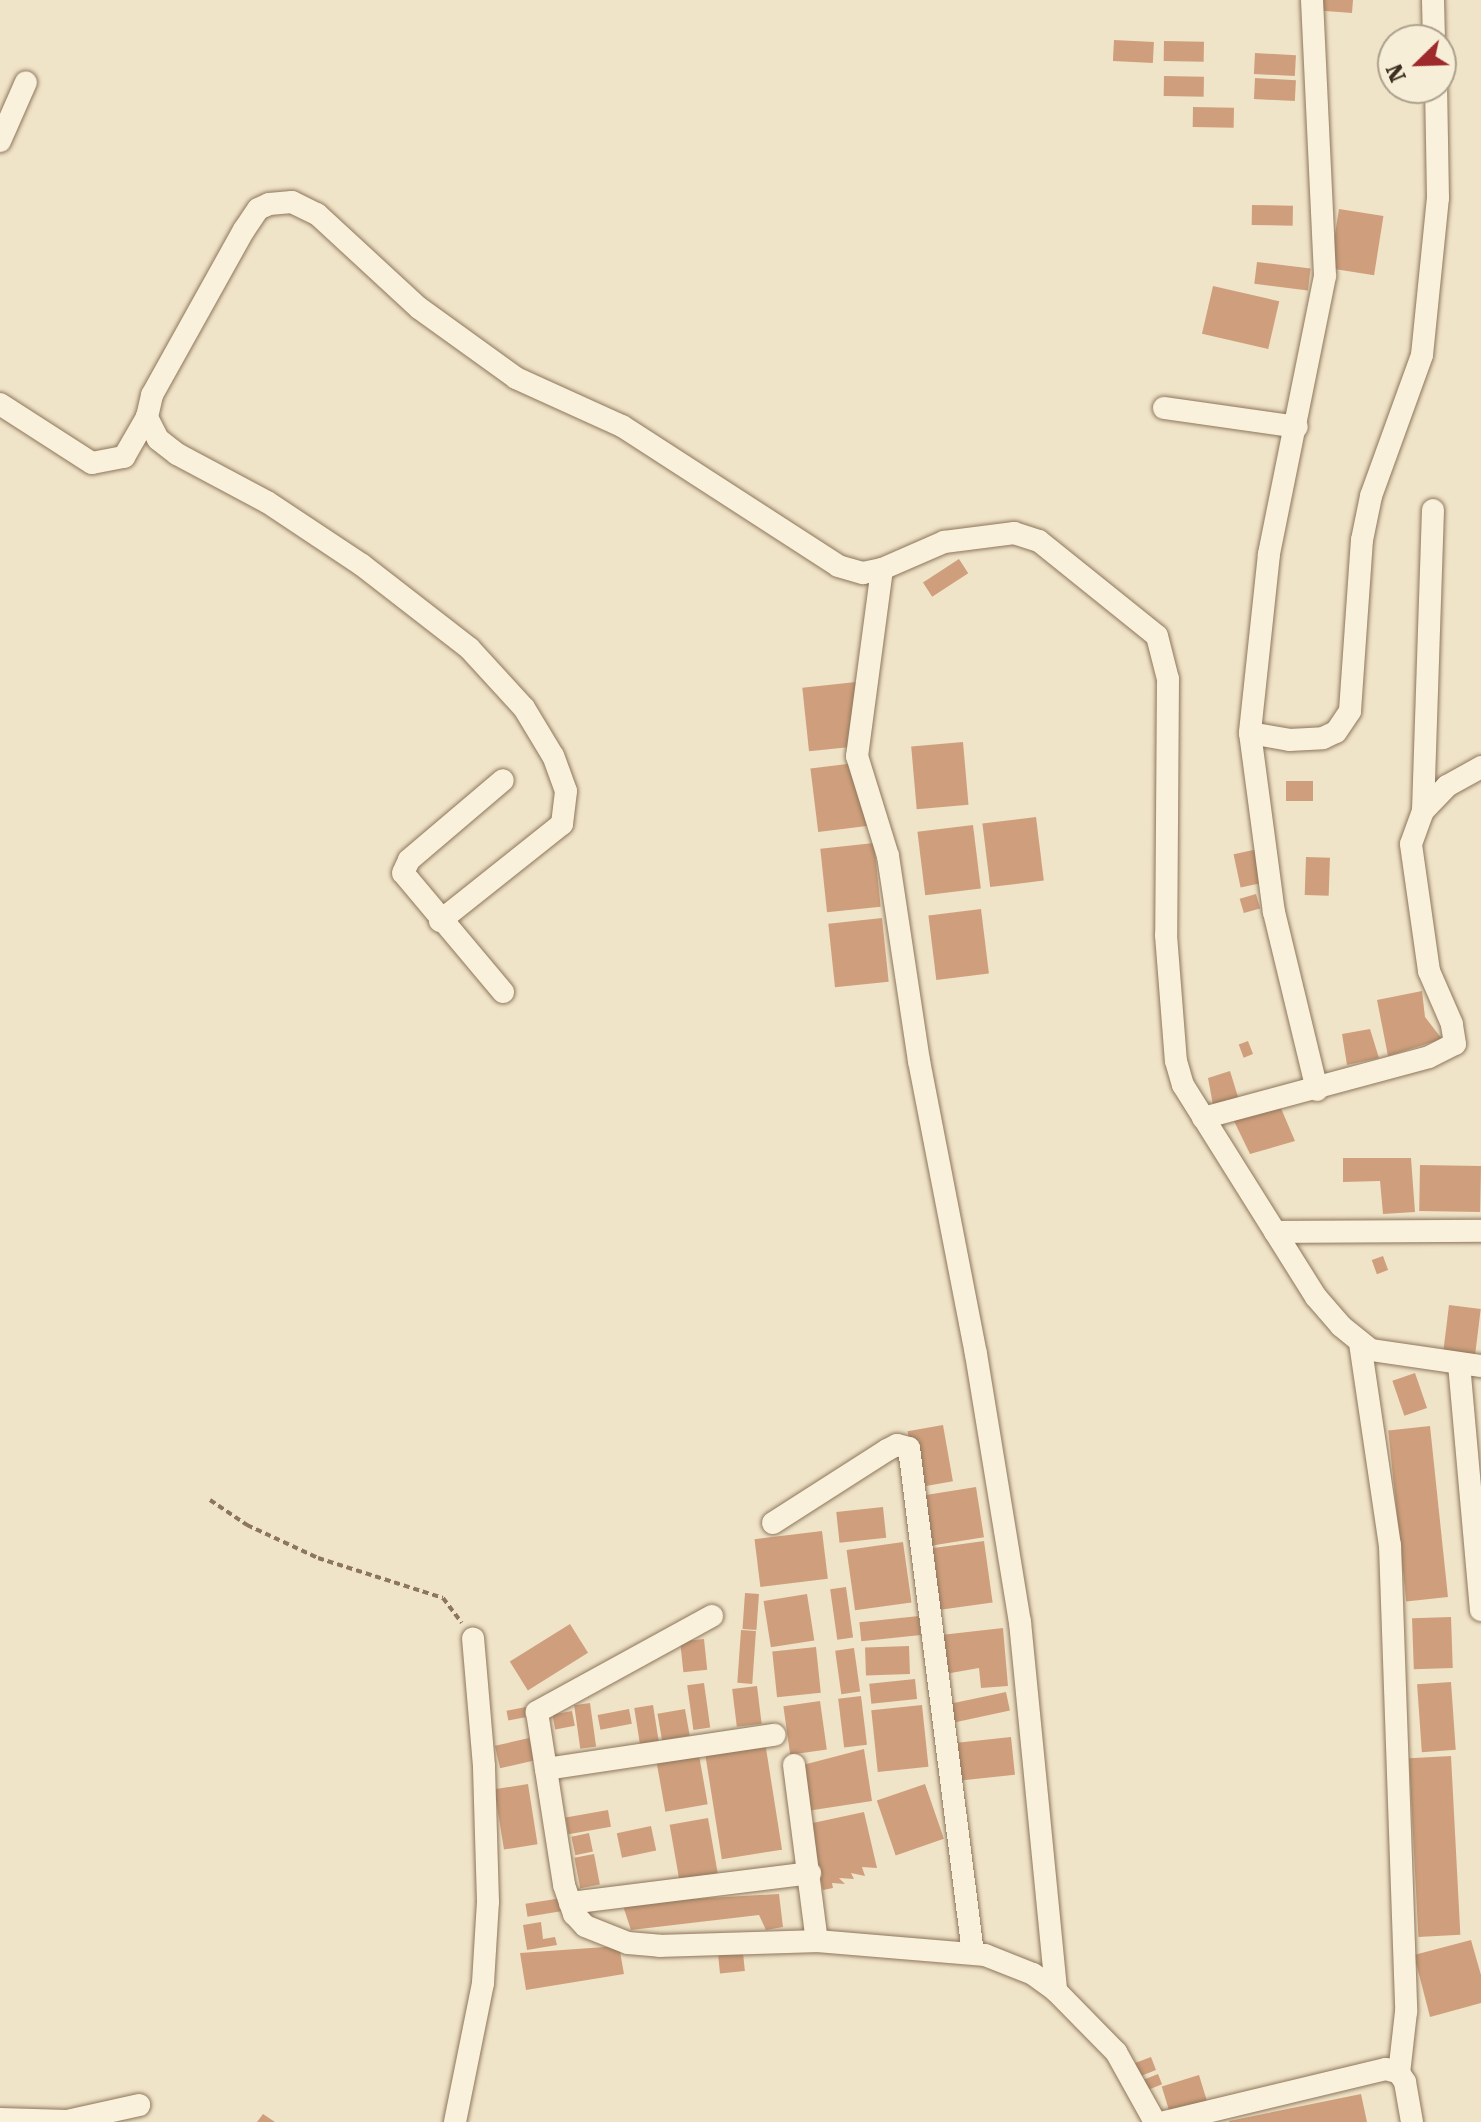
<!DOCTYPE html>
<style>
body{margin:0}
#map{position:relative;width:1481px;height:2122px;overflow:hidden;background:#f0e4c8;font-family:"Roboto Serif",serif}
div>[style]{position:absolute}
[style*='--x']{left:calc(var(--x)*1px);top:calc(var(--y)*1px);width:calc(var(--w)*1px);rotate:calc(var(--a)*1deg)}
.building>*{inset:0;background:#cf9f7d;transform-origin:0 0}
.path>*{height:4px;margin-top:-2px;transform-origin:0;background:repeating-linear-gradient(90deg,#8d765c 0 6px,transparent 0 10px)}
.roads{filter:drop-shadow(0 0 2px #8d765c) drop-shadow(0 0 2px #8d765c)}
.minor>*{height:22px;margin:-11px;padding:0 11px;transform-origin:11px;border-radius:11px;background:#faf1dc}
span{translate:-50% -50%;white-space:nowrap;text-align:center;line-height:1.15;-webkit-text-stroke:7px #f7eed8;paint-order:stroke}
.north{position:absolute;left:1377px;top:24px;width:80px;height:80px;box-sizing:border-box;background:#f7eed8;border:2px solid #ada18e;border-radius:50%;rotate:247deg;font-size:22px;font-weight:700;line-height:32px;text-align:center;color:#3d2e20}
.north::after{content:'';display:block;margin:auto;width:28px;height:36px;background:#9e2a2b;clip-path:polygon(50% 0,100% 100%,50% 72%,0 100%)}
</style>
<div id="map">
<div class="building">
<div style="clip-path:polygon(1312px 0,1353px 0,1352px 13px,1312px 10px)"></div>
<div style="left:1114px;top:40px;width:40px;height:21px;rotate:3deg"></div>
<div style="left:1164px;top:41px;width:40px;height:20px;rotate:1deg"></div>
<div style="left:1255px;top:53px;width:41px;height:21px;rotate:3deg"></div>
<div style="left:1164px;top:76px;width:40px;height:20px;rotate:1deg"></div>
<div style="left:1255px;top:78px;width:41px;height:21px;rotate:3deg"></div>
<div style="left:1193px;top:107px;width:41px;height:20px;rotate:1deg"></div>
<div style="left:1252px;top:205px;width:41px;height:20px;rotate:1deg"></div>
<div style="left:1339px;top:209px;width:45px;height:60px;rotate:9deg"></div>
<div style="left:1257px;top:262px;width:54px;height:22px;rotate:7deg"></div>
<div style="left:1213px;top:286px;width:68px;height:49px;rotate:13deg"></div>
<div style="left:959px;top:559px;width:17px;height:43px;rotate:57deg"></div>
<div style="left:856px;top:682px;width:64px;height:54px;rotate:84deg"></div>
<div style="left:963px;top:742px;width:63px;height:52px;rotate:85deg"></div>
<div style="left:863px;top:762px;width:64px;height:53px;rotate:83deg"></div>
<div style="left:1313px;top:781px;width:20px;height:27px;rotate:90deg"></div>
<div style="left:1036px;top:817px;width:64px;height:54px;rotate:83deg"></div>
<div style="left:973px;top:825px;width:64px;height:56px;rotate:83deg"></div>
<div style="left:874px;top:843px;width:64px;height:54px;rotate:84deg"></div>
<div style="left:1258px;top:849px;width:34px;height:25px;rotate:78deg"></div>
<div style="left:1306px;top:857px;width:24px;height:38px;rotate:2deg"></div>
<div style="left:1256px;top:894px;width:15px;height:17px;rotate:74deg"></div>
<div style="left:981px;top:909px;width:65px;height:53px;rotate:83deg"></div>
<div style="left:882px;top:918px;width:64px;height:54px;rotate:84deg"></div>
<div style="clip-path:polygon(1422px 991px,1425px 1017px,1442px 1039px,1388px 1056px,1377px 1000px)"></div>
<div style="clip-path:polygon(1370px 1029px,1379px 1058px,1347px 1065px,1342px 1034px)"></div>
<div style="left:1248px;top:1041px;width:14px;height:10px;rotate:69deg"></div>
<div style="clip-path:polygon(1230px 1071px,1239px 1100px,1213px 1105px,1208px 1078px)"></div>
<div style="clip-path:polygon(1280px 1106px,1295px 1141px,1250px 1154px,1232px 1117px)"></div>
<div style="clip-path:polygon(1343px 1158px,1411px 1158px,1415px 1212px,1383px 1214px,1380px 1181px,1343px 1182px)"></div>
<div style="left:1420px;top:1165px;width:61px;height:46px;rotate:1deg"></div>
<div style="left:1383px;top:1256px;width:15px;height:12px;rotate:70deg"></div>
<div style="left:1449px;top:1305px;width:32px;height:46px;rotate:7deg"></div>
<div style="left:1415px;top:1373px;width:37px;height:24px;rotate:71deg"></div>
<div style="left:943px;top:1425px;width:57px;height:36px;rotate:80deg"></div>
<div style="left:1430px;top:1426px;width:172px;height:42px;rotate:84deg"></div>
<div style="left:976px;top:1487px;width:51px;height:57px;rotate:81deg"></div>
<div style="left:883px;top:1507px;width:31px;height:47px;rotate:84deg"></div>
<div style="left:822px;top:1531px;width:48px;height:68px;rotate:83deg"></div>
<div style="left:984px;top:1541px;width:62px;height:60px;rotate:82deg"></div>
<div style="left:903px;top:1542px;width:61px;height:57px;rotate:82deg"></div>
<div style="left:846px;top:1587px;width:51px;height:16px;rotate:82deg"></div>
<div style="left:745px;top:1593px;width:14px;height:36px;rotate:4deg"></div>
<div style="left:807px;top:1594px;width:47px;height:44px;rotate:81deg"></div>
<div style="left:919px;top:1616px;width:19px;height:60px;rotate:84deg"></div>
<div style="left:1451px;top:1617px;width:51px;height:39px;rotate:88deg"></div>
<div style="left:570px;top:1624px;width:34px;height:71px;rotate:58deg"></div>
<div style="clip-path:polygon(1003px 1628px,1008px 1686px,981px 1688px,979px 1668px,945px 1674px,941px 1635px)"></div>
<div style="left:741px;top:1630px;width:15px;height:53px;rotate:4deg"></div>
<div style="left:704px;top:1639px;width:31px;height:24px;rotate:84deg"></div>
<div style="left:909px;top:1646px;width:28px;height:44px;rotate:88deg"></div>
<div style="left:816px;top:1647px;width:46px;height:44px;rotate:84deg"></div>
<div style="left:854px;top:1648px;width:44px;height:19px;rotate:82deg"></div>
<div style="left:915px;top:1679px;width:20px;height:46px;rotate:84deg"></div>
<div style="left:1451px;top:1682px;width:68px;height:34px;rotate:86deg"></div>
<div style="left:704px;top:1683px;width:45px;height:17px;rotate:82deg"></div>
<div style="left:757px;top:1686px;width:38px;height:25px;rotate:83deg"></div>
<div style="left:1006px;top:1692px;width:19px;height:57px;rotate:78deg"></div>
<div style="left:861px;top:1696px;width:49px;height:23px;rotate:83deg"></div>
<div style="left:820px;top:1701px;width:49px;height:37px;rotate:82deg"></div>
<div style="left:590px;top:1703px;width:44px;height:16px;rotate:82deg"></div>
<div style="left:653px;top:1705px;width:39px;height:19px;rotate:81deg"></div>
<div style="left:922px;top:1705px;width:62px;height:51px;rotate:84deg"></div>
<div style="left:531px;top:1706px;width:10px;height:25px;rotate:79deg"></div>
<div style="left:629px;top:1709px;width:15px;height:32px;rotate:79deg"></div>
<div style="left:685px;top:1709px;width:27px;height:28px;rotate:80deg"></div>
<div style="left:572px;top:1711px;width:15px;height:20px;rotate:79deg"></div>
<div style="left:1011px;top:1737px;width:38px;height:59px;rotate:84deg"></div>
<div style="left:529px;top:1738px;width:23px;height:35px;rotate:77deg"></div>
<div style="left:765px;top:1742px;width:109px;height:61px;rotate:81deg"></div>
<div style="clip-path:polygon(864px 1749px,872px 1801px,807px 1811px,799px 1766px)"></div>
<div style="left:699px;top:1755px;width:50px;height:43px;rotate:80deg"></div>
<div style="left:1451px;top:1756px;width:179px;height:42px;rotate:87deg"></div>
<div style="left:528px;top:1784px;width:61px;height:34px;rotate:81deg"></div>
<div style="left:925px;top:1784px;width:58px;height:51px;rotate:71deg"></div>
<div style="left:608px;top:1810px;width:17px;height:43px;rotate:80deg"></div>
<div style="clip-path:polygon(864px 1812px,877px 1868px,862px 1867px,865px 1876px,851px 1873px,854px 1879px,839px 1878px,845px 1884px,832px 1883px,833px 1888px,823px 1890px,808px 1824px)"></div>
<div style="left:708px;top:1818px;width:56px;height:39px;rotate:80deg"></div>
<div style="left:651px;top:1826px;width:25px;height:35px;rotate:78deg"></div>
<div style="left:589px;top:1833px;width:19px;height:18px;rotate:78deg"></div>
<div style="left:594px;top:1854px;width:31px;height:20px;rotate:79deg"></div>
<div style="clip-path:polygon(779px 1894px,783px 1927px,766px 1930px,759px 1915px,631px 1930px,622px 1903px)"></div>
<div style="left:562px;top:1898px;width:13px;height:37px;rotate:81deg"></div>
<div style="clip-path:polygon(541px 1922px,543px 1939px,555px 1937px,557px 1945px,527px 1950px,523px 1925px)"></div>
<div style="clip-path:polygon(1471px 1940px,1481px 1975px,1481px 2003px,1430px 2017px,1414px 1955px)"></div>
<div style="clip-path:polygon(619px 1946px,624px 1974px,526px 1990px,520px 1953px)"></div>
<div style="left:743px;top:1953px;width:18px;height:25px;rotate:84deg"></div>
<div style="left:1151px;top:2057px;width:14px;height:17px;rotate:69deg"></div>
<div style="left:1158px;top:2074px;width:11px;height:17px;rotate:68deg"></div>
<div style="left:1199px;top:2075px;width:28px;height:39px;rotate:73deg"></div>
<div style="clip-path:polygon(1361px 2094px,1367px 2122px,1229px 2122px,1229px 2121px)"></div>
<div style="clip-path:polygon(263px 2114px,275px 2122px,257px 2122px)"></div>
</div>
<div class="path">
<div style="--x:210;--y:1500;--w:45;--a:34"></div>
<div style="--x:247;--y:1525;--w:78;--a:24.9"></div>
<div style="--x:318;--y:1558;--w:131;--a:17.7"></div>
<div style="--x:443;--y:1598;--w:31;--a:53"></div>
</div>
<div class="roads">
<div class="minor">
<div style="--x:1312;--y:0;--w:276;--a:87.3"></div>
<div style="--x:1325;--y:276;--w:284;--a:101.4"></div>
<div style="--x:1269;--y:554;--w:180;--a:96.1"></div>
<div style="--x:1250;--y:733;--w:181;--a:82.4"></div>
<div style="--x:1274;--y:912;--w:183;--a:76.4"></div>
<div style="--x:1433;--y:0;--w:40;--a:88.6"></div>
<div style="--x:0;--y:141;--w:64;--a:-66.2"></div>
<div style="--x:0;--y:404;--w:109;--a:32.7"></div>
<div style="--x:92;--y:463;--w:33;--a:-11"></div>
<div style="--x:124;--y:457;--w:46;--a:-60.1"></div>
<div style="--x:1164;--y:408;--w:134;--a:8.1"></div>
<div style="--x:882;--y:569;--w:189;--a:97.6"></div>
<div style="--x:857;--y:756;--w:105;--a:72.8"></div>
<div style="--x:888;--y:856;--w:207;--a:81.4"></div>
<div style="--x:919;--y:1061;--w:298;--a:79"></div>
<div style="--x:976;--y:1354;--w:272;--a:80.7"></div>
<div style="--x:1020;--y:1622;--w:371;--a:84.4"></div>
<div style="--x:1250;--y:733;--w:40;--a:10"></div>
<div style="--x:1289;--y:740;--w:34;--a:-3"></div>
<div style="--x:1323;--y:738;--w:14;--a:-25"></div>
<div style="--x:1336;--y:732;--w:25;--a:-56"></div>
<div style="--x:1350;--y:711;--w:171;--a:-86"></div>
<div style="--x:1362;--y:540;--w:45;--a:-78.4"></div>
<div style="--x:1371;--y:496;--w:150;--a:-70.1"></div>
<div style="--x:1422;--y:355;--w:158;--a:-84.2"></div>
<div style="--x:1438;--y:198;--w:110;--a:-91"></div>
<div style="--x:1423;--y:811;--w:301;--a:-88.1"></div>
<div style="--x:440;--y:921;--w:156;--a:-38.5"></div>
<div style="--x:562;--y:824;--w:33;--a:-83"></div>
<div style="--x:566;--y:791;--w:37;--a:-110"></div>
<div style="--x:553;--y:756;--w:56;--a:-121.1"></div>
<div style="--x:524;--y:708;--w:81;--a:-132.5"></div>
<div style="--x:469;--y:648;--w:135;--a:-142.2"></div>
<div style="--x:362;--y:565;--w:114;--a:-146.4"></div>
<div style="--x:267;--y:502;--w:102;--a:-151.9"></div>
<div style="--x:177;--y:454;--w:24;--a:-142"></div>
<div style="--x:158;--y:439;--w:25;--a:-117"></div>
<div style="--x:147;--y:417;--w:23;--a:-77"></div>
<div style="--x:152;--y:395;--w:189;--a:-60.9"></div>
<div style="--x:244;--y:230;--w:25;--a:-56"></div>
<div style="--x:258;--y:209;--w:12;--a:-24"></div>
<div style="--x:269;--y:204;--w:23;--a:-5"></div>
<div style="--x:292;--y:202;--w:28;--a:26"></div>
<div style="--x:317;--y:214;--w:139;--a:42.7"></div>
<div style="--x:419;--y:308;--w:120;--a:35.8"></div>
<div style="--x:516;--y:378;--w:116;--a:24.4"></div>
<div style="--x:622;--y:426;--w:257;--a:32.9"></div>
<div style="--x:838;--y:566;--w:26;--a:16"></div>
<div style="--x:863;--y:573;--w:19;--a:-12"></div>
<div style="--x:882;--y:569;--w:68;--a:-23.5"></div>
<div style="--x:944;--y:542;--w:71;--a:-7.3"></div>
<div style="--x:1014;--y:533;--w:26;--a:18"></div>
<div style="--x:1039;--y:541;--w:151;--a:38.8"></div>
<div style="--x:1157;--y:636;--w:44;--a:75.7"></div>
<div style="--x:1168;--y:679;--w:256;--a:90.4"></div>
<div style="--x:1166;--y:935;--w:126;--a:85.5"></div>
<div style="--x:1176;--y:1061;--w:25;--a:74"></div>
<div style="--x:1183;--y:1085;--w:250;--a:57.9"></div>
<div style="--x:1316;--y:1297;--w:38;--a:49"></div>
<div style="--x:1341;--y:1326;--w:38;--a:39"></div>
<div style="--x:1371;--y:1350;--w:111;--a:8.3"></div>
<div style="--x:503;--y:992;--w:155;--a:-130"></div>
<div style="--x:403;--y:873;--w:14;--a:-65"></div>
<div style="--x:409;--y:860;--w:123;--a:-40.4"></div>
<div style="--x:1203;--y:1118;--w:234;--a:-15.1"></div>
<div style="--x:1429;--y:1057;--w:29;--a:-27"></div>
<div style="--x:1455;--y:1044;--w:20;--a:-99"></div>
<div style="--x:1452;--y:1024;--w:58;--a:-113.5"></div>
<div style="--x:1429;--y:971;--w:128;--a:-98.1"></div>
<div style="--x:1411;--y:844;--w:35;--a:-70"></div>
<div style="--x:1423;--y:811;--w:35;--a:-46"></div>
<div style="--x:1447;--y:786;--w:39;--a:-29"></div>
<div style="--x:1275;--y:1232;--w:206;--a:-0.3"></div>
<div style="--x:1360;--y:1343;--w:204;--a:81.6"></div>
<div style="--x:1390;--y:1545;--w:467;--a:88"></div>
<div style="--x:1406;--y:2012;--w:61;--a:96.5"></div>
<div style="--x:1459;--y:1364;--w:247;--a:84.9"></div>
<div style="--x:773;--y:1523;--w:135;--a:-32.6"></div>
<div style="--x:887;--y:1450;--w:11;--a:-27"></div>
<div style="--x:897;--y:1445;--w:12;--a:14"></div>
<div style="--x:909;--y:1448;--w:509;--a:82.78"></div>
<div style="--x:712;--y:1616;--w:200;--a:151.3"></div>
<div style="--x:537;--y:1712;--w:175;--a:81.1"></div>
<div style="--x:564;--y:1885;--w:31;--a:71"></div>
<div style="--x:574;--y:1914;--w:16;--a:47"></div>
<div style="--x:585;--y:1926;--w:46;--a:21.6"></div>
<div style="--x:628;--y:1943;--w:32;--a:5"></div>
<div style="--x:660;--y:1946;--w:157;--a:-1.8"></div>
<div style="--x:794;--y:1765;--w:177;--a:82.6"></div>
<div style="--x:817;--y:1941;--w:169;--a:4.8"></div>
<div style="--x:985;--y:1955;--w:52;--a:21.6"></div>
<div style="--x:1033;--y:1974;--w:29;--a:36"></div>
<div style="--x:1056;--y:1991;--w:86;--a:45.5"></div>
<div style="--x:1116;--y:2052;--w:80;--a:60.9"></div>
<div style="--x:546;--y:1769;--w:231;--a:-8.5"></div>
<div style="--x:570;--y:1903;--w:242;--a:-7.1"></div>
<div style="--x:0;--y:2119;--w:67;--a:1.7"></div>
<div style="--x:67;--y:2121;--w:74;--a:-12.5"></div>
<div style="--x:455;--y:2122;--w:142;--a:-78.6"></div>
<div style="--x:483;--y:1983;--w:81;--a:-86.5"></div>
<div style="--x:488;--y:1902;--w:136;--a:-91.7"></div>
<div style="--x:484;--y:1766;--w:128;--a:-94.9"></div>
<div style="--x:1165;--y:2122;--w:227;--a:-13.5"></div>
<div style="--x:1386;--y:2069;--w:14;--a:17"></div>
<div style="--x:1399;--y:2073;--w:11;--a:56"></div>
<div style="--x:1405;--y:2082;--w:41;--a:80.1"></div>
</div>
</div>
<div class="north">N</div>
</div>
